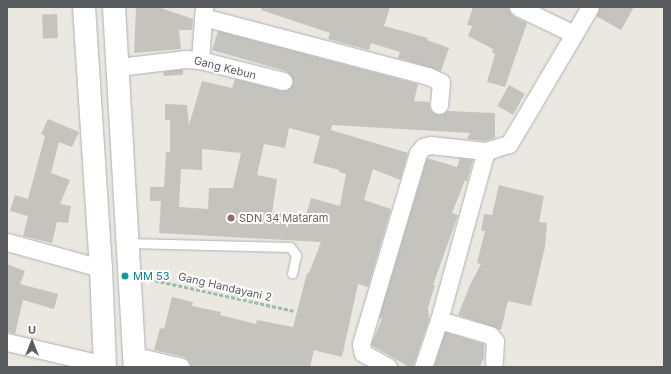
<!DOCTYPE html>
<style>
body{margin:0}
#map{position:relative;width:671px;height:374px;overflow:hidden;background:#eae8e1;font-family:Inter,sans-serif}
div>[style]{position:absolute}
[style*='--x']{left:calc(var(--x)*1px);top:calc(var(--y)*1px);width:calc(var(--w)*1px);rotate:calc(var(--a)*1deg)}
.building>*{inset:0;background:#c5c3bd;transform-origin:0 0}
.path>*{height:2.5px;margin-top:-1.25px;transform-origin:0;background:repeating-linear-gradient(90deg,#9abfa6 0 4px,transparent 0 6px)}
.roads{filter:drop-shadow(0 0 1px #aeb1b4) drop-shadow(0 0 1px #aeb1b4)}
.service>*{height:9px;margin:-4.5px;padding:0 4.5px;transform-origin:4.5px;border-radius:4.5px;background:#fff}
.minor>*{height:17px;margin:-8.5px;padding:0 8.5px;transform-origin:8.5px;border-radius:8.5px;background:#fff}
.secondary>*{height:22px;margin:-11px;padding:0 11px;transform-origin:11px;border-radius:11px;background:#fff}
.dots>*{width:11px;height:11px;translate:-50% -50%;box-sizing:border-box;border:2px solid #fff;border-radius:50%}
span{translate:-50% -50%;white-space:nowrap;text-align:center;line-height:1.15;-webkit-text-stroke:4px #fff;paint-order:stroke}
.street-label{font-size:11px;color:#595c5f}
.education-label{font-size:11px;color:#785e54}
.left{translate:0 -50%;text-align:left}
.culture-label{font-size:11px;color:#0d838f}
.frame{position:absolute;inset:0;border:8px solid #595c5f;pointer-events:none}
.north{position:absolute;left:12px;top:322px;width:40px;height:40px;-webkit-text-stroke:3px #fff;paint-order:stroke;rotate:0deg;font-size:11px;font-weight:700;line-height:16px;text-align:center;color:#595c5f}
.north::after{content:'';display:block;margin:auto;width:14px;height:18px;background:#595c5f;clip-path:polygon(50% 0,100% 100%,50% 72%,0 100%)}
</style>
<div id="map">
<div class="building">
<div style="clip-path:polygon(136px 7px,158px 7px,193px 19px,192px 30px,179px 30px,181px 49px,134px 53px)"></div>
<div style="clip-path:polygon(262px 7px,390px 7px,384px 26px,428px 38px,427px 40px,449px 48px,441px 71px,398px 58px,400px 52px,371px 43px,369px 50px,328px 39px,330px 33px,261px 10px)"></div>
<div style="clip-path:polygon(473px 7px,508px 7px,513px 16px,527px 23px,505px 87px,487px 82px,495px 54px,492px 53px,493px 49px,468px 36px,472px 26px,467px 25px)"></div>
<div style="clip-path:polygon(600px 7px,634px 7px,621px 30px,596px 16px)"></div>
<div style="left:57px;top:14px;width:24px;height:15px;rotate:88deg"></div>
<div style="clip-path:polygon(evenodd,218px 31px,418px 84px,414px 101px,429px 102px,430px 110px,438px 115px,447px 111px,495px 113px,495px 138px,485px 141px,467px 139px,470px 133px,332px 125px,331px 130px,408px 153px,400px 180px,373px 169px,364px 200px,391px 209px,368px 287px,358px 284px,342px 357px,314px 350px,310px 367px,191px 367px,188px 360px,184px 357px,154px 350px,160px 328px,164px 329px,172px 297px,193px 302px,192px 306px,221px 312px,220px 315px,256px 324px,257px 320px,293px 327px,307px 273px,309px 273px,321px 242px,159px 233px,161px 201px,150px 201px,150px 187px,164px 187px,166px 152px,170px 152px,170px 120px,165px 120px,165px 104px,187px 105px,189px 125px,202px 81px,232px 88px,235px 79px,281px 91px,286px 90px,293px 84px,292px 78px,286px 71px,212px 50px,218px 31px,289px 128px,320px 136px,313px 163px,339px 170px,339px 172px,346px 174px,340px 206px,311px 198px,306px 215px,272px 213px,277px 179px,257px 175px,264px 144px,285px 148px,289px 128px,218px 31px,202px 149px,241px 153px,233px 188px,209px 188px,208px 209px,179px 207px,181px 169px,202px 170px,202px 149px)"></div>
<div style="clip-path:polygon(183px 69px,183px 75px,164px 76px,163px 72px)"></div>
<div style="left:509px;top:85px;width:18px;height:24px;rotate:29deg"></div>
<div style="clip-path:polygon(48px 119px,79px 132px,72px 147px,59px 142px,51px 173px,70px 180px,60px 204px,71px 206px,68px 223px,57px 222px,52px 243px,23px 236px,28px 216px,10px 211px,15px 195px,28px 199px,45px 136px,41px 134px)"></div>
<div style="clip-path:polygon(427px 158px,457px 167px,460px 158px,473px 160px,467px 181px,465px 180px,452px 213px,458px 215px,433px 285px,435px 285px,428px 308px,429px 320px,413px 367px,409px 367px,371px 345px,382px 319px,379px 318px)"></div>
<div style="clip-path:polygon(499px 185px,544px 196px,539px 222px,547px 223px,545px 247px,531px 306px,508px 301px,501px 330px,458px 315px,470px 285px,481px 264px,477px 263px,485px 231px,481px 231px,484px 214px,492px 215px)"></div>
<div style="clip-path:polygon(7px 264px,25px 271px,20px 284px,58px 294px,54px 309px,23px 300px,15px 334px,7px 332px)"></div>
<div style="clip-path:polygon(445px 332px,484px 344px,484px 357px,480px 367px,434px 367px)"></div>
</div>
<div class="path">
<div style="--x:149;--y:279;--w:149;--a:12.4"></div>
</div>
<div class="roads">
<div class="service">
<div style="--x:128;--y:243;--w:162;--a:1.4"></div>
<div style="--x:290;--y:247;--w:10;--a:53"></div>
<div style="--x:296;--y:255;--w:19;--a:102"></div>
</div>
<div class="minor">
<div style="--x:518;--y:7;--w:62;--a:25.7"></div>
<div style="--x:203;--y:17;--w:233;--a:14.7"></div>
<div style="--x:428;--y:76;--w:14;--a:25"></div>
<div style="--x:441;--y:82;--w:23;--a:95"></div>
<div style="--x:200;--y:60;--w:53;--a:-85.7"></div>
<div style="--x:118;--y:67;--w:67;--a:-6.8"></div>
<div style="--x:185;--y:59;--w:15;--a:4"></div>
<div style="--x:200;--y:60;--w:86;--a:14.2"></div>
<div style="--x:7;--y:242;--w:98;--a:15.5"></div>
<div style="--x:439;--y:320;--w:53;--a:16.4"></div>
<div style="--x:490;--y:335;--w:8;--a:50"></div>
<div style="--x:495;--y:341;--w:21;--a:93"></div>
<div style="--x:7;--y:342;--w:101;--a:13.2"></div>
<div style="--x:135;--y:356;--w:47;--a:13.4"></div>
<div style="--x:388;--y:367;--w:29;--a:-151"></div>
<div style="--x:363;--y:353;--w:9;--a:-103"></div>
<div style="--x:361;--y:344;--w:199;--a:-73.4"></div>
<div style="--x:418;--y:153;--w:8;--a:-50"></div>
<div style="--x:423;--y:147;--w:7;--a:-16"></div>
<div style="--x:430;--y:145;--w:56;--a:6.1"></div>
<div style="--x:486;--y:151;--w:24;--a:-17"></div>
<div style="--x:509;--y:144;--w:159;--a:-59.4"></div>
<div style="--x:423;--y:367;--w:50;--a:-71.2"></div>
<div style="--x:439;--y:320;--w:175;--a:-74.5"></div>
</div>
<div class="secondary">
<div style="--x:84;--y:7;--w:262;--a:86.3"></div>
<div style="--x:101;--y:268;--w:99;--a:87.7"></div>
<div style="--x:114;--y:7;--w:361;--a:86.7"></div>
</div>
</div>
<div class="dots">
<div style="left:231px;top:218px;background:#8d6e63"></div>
<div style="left:125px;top:276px;background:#0f9aa8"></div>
</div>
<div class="street-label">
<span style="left:225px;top:68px;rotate:14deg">Gang Kebun</span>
<span style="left:225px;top:287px;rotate:13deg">Gang Handayani 2</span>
</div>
<div class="education-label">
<span class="left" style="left:239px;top:218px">SDN 34 Mataram</span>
</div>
<div class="culture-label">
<span class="left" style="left:133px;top:276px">MM 53</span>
</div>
<div class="frame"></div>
<div class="north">U</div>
</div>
